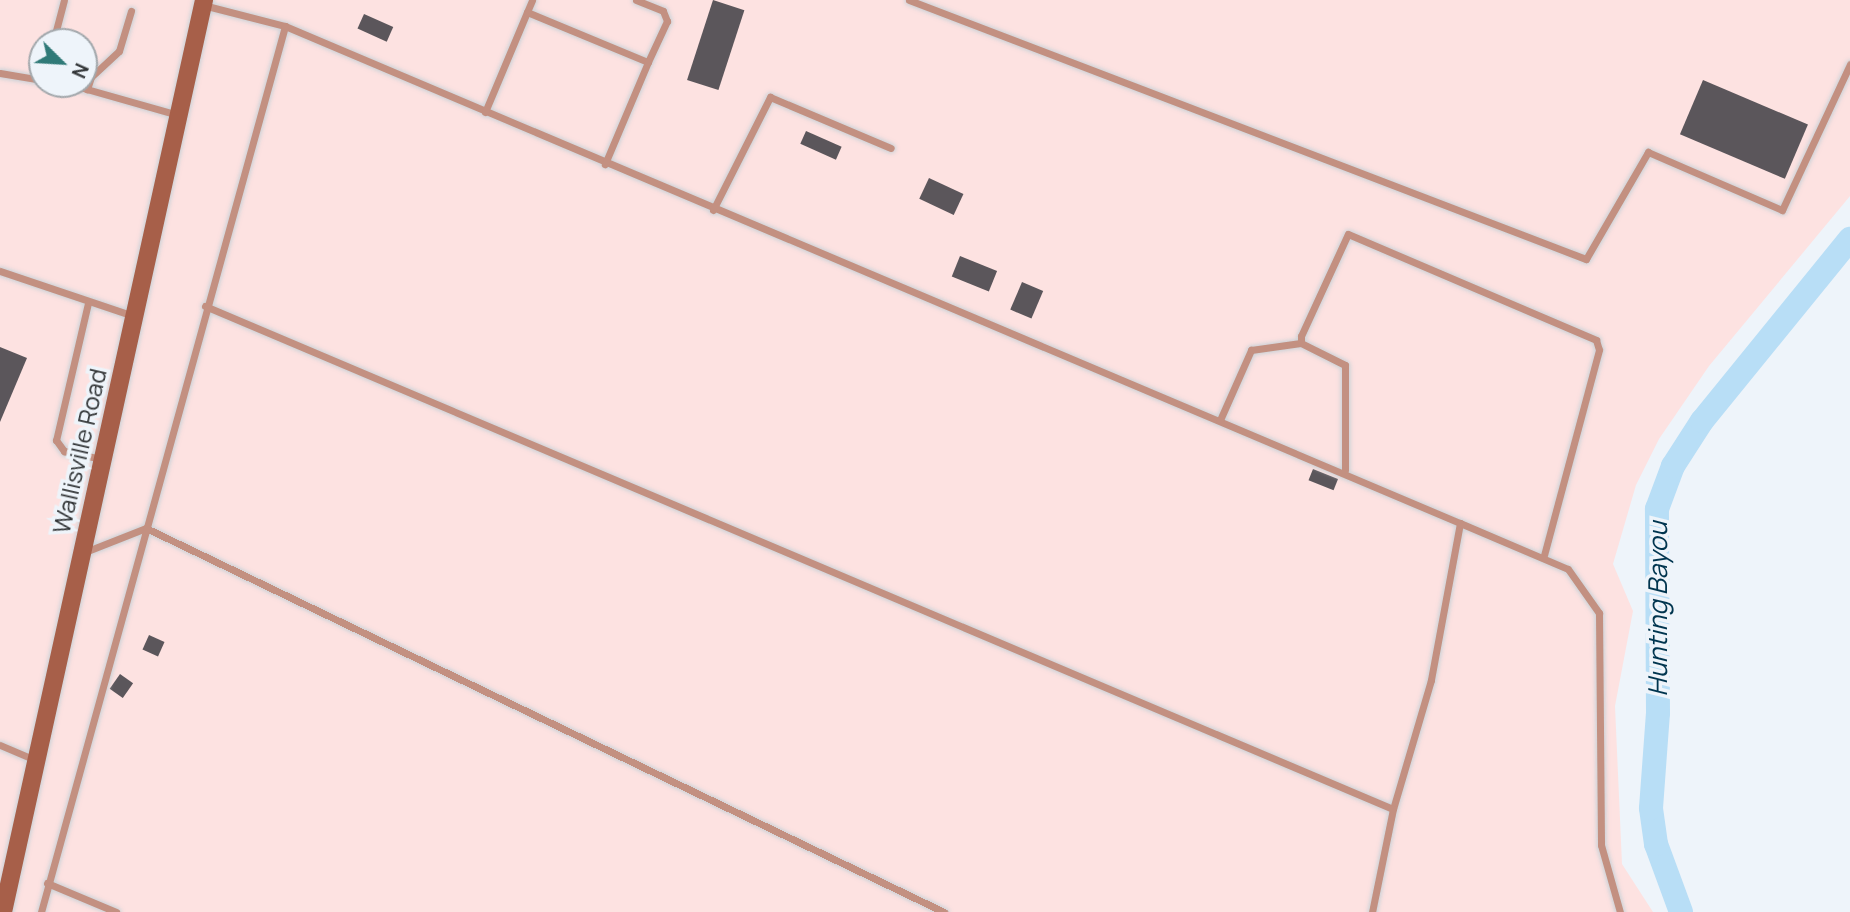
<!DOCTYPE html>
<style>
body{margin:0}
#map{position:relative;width:1850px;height:912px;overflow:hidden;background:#eef4fa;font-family:Manrope,sans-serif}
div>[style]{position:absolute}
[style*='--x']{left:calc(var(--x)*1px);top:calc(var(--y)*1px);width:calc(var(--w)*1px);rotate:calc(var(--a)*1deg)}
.industrial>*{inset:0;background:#fde2e1}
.river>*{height:24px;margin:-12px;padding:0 12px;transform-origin:12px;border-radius:12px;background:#b8def6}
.building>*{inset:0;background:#5b565b;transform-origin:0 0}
.roads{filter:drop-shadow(0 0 2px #ccd2d7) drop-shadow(0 0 2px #ccd2d7)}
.lane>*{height:7px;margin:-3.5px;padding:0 3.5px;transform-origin:3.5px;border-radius:3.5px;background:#c39081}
.secondary>*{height:18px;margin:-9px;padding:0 9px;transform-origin:9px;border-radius:9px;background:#a75f49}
span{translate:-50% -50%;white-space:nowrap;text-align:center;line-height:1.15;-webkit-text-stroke:7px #eef4fa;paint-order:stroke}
.street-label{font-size:24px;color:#323537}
.water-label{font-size:26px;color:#00354f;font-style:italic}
.north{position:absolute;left:28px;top:28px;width:70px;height:70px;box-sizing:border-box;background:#eef4fa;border:2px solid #a3a8ac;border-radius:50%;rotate:114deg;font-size:19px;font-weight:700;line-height:28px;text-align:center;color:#323537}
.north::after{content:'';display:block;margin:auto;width:24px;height:32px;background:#307a78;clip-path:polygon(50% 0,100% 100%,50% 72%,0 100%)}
</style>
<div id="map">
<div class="industrial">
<div style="clip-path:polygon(evenodd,0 0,1850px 0,1850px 196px,1709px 366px,1659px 439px,1636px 485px,1613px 564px,1633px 611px,1615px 706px,1622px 864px,1653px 912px,0 912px,0 0,42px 42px,84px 42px,84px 84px,42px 84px,42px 42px)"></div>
</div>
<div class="river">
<div style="--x:1681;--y:912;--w:72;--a:-110.2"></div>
<div style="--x:1656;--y:844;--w:36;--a:-98"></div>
<div style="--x:1651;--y:808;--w:95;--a:-85.8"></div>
<div style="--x:1658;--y:713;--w:204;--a:-90.3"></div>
<div style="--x:1657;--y:509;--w:46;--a:-69.6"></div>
<div style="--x:1673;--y:466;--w:54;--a:-57.2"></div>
<div style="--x:1702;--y:421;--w:235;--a:-50.9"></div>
</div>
<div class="building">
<div style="left:713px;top:0;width:33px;height:84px;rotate:18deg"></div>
<div style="left:364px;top:14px;width:32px;height:16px;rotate:24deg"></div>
<div style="left:1703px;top:80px;width:114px;height:59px;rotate:23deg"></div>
<div style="left:806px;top:131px;width:39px;height:14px;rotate:24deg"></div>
<div style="left:929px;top:178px;width:38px;height:23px;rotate:25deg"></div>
<div style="left:960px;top:256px;width:40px;height:22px;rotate:22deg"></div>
<div style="left:1022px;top:282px;width:23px;height:30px;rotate:23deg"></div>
<div style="clip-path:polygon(0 347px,27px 358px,0 422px)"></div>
<div style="left:1313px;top:469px;width:27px;height:12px;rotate:22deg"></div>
<div style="left:149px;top:635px;width:17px;height:16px;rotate:24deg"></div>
<div style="left:120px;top:674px;width:16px;height:18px;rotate:35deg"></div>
</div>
<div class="roads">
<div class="lane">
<div style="--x:636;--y:0;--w:29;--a:22"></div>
<div style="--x:663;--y:11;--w:11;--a:68"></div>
<div style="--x:667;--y:21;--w:45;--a:114.9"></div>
<div style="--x:909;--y:0;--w:725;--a:20.94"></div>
<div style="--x:1586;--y:259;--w:124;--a:-59.9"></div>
<div style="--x:1648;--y:152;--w:146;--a:23.4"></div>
<div style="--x:1782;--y:210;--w:161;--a:-65"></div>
<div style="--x:203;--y:5;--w:85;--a:14.4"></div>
<div style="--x:285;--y:26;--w:1276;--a:22.93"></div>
<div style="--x:1460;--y:523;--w:160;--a:100.5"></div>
<div style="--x:1431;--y:680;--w:134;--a:106.4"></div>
<div style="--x:1393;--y:809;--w:105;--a:101.5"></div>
<div style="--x:527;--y:12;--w:13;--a:-67"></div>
<div style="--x:53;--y:42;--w:43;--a:-75.3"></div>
<div style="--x:0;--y:73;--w:43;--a:9.5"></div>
<div style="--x:84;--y:73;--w:8;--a:30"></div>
<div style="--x:91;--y:77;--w:13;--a:108"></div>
<div style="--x:91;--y:77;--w:38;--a:-43"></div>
<div style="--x:119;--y:51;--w:42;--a:-73.3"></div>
<div style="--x:69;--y:84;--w:113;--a:15.9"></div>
<div style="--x:485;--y:112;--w:108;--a:-67.2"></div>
<div style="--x:527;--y:12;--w:131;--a:22.5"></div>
<div style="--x:648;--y:62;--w:111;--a:112.9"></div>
<div style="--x:713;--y:210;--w:127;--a:-63.2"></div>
<div style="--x:770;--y:97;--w:131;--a:22.9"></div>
<div style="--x:0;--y:271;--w:141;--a:18.6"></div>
<div style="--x:88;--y:303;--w:141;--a:103.1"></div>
<div style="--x:56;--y:440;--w:14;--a:54"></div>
<div style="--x:64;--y:451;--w:39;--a:12"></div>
<div style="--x:205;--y:306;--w:1290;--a:22.95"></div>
<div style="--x:1220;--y:420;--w:77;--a:-66.1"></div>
<div style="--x:1251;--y:350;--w:50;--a:-8"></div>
<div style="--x:1345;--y:470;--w:105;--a:-90"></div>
<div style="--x:1345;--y:365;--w:49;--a:-153.4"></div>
<div style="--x:1301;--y:343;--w:7;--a:-90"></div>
<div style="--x:1301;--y:336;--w:112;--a:-65.3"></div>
<div style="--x:1348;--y:234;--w:270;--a:23.1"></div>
<div style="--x:1596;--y:340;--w:10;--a:73"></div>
<div style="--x:1599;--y:350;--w:212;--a:105"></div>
<div style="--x:1460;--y:523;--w:117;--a:23.1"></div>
<div style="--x:1568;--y:569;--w:54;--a:54.8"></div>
<div style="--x:1599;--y:613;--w:232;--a:89.5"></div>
<div style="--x:1601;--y:845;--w:70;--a:74.2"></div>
<div style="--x:85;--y:552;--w:66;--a:-21.5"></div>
<div style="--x:146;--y:528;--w:886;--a:25.7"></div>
<div style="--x:0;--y:745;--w:39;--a:23"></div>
<div style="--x:47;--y:883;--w:75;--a:22.8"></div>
<div style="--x:41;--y:912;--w:919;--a:-74.6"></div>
</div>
<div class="secondary">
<div style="--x:3;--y:912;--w:934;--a:-77.57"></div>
</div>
</div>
<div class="street-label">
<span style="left:79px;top:451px;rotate:-77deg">Wallisville Road</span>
</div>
<div class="water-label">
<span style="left:1658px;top:609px;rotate:-90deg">Hunting Bayou</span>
</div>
<div class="north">N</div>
</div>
